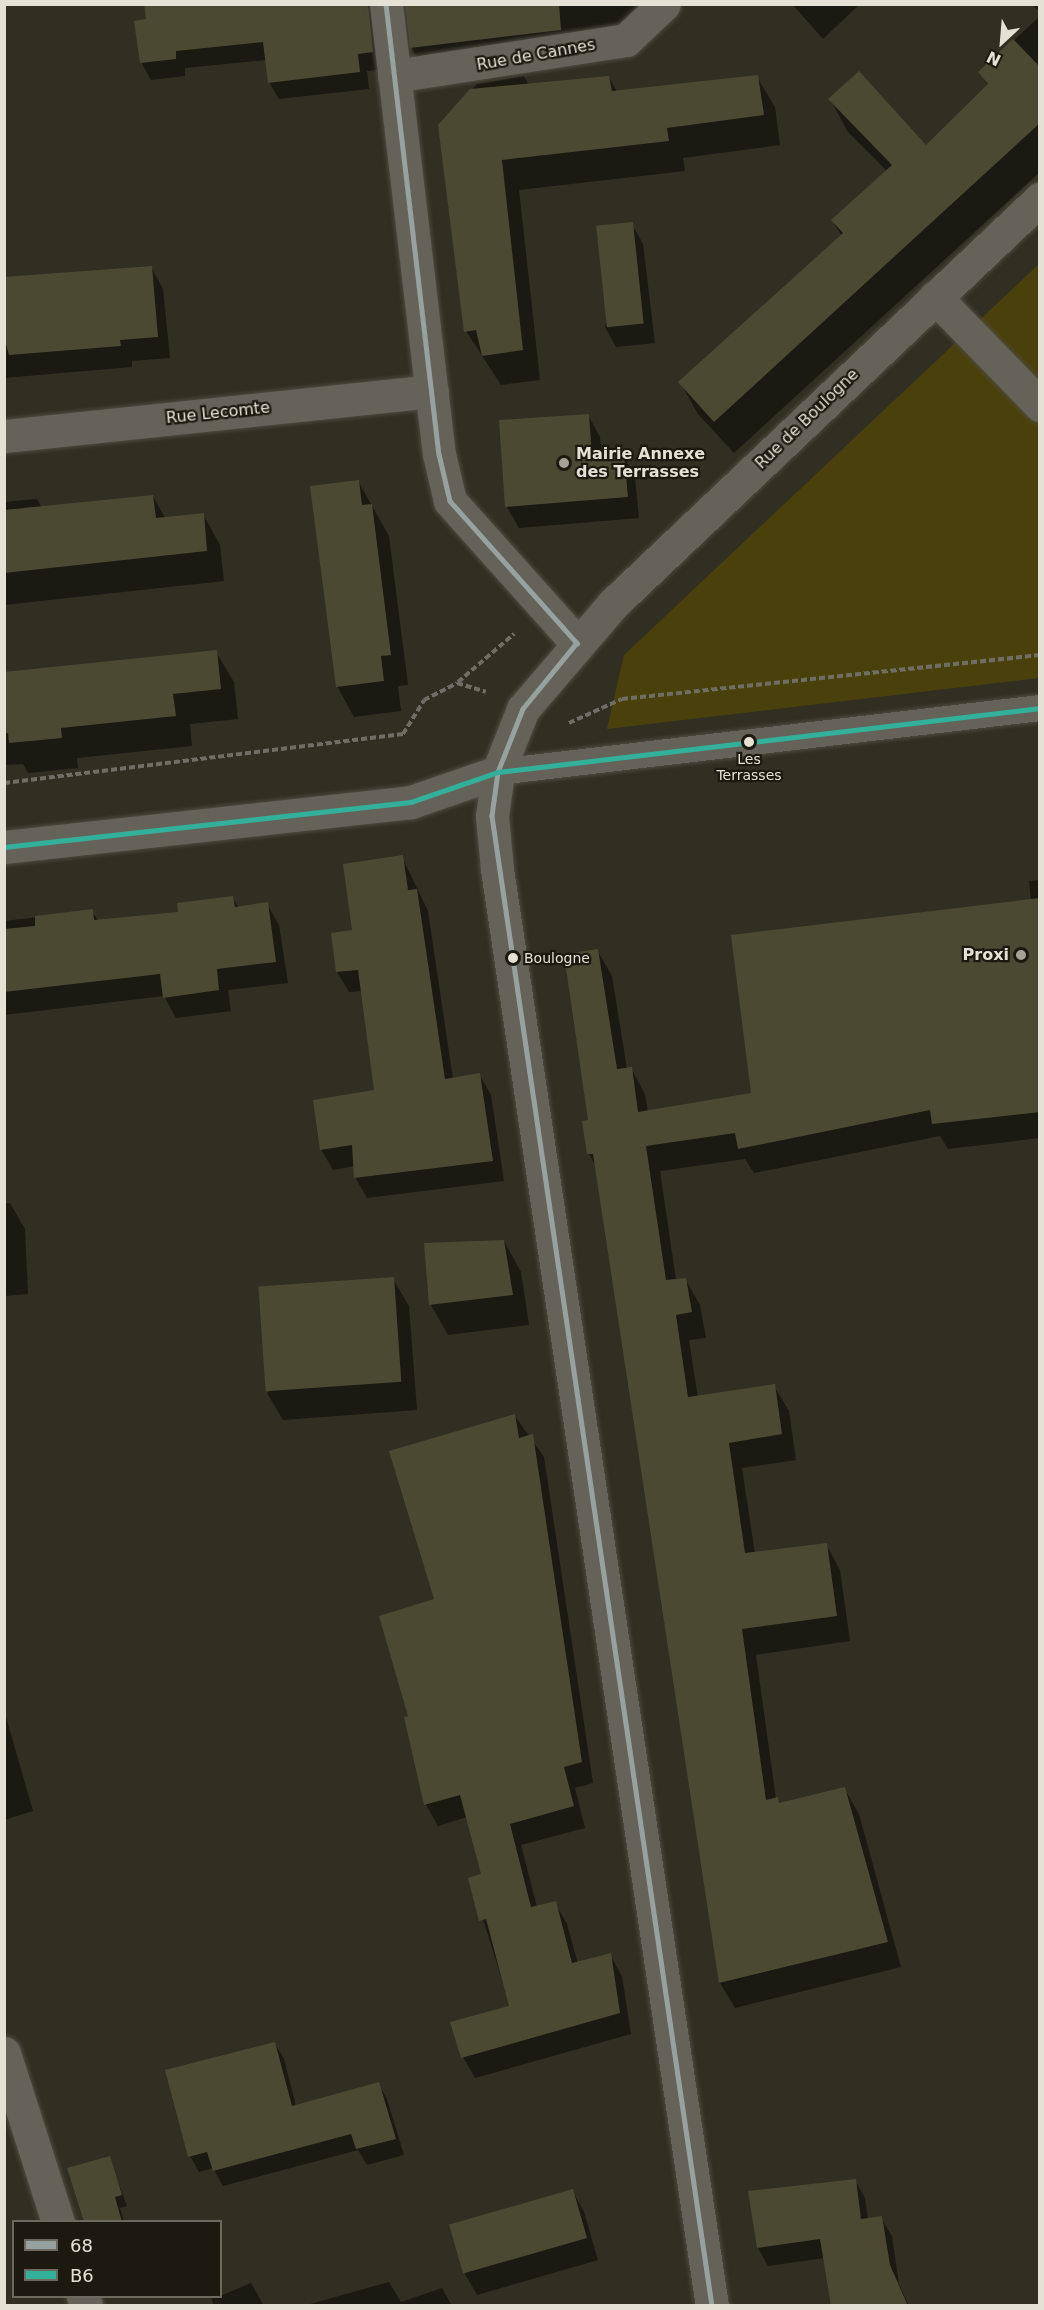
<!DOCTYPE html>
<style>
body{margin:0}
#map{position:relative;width:1044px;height:2310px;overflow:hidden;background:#312f22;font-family:"DejaVu Sans",sans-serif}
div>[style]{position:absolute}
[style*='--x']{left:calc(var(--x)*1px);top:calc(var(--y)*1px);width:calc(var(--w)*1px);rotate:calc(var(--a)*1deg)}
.green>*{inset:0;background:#4a400c}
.shadow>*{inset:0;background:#0007}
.building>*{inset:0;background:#4c4933;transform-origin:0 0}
.path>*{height:4px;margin-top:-2px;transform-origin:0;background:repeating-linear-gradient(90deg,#6f6d64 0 6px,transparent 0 9px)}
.roads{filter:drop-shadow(0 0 2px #4e4b40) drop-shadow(0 0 2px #4e4b40)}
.service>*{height:26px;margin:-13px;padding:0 13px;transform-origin:13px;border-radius:13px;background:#656359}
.minor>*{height:33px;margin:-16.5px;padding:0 16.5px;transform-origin:16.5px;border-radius:16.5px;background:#656359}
.tertiary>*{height:33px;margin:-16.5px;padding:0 16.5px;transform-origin:16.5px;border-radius:16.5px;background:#656359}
.bus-1>*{height:4.5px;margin:-2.25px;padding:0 2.25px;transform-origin:2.25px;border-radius:2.25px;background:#97a2a0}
.bus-2>*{height:4.5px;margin:-2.25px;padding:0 2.25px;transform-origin:2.25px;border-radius:2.25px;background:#32b099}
.dots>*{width:16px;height:16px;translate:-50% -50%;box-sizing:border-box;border:3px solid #1c1a10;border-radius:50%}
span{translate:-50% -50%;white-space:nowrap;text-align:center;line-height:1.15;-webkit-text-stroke:4.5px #1c1a10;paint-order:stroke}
.bus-label{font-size:14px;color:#e5e2d5}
.left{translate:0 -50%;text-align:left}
.street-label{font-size:16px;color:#e5e2d5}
.poi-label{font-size:16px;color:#e5e2d5;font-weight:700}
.right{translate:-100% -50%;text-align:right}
.frame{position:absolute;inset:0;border:6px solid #e5e2d5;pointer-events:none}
.legend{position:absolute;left:12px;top:2220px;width:210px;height:78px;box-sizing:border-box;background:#1c1a10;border:2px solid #6c6a5f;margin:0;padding:8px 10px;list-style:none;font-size:18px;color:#e5e2d5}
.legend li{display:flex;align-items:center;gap:12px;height:30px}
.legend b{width:30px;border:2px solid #6c6a5f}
.north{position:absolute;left:972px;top:12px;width:60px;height:60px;-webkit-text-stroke:4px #1c1a10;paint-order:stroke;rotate:206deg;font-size:16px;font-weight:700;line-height:24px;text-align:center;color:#e5e2d5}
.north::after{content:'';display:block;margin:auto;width:21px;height:27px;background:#e5e2d5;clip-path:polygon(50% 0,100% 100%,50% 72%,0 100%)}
</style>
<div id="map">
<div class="green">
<div style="clip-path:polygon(1039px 264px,1039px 678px,607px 729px,624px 655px)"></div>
</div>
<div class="shadow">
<div style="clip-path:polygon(146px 4px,375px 4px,382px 69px,367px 71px,369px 89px,279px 99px,269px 82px,267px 60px,185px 68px,185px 76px,151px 80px,141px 62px,148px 20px)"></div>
<div style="clip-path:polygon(406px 4px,649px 4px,591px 57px,428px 76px,411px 47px)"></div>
<div style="clip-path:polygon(792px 4px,860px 4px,823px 39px)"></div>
<div style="clip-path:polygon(1032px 4px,1040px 4px,1040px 12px)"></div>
<div style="clip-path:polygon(1040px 16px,1040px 172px,734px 453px,698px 414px,680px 382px,842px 236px,832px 220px,887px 171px,848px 132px,830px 99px,926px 147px,988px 86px,980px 72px)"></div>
<div style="clip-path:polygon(524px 76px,529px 85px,609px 77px,617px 92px,757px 77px,775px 107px,780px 145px,683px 158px,685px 171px,519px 190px,540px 380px,501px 385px,466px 331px,440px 126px,477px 84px)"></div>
<div style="clip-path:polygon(632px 224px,643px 244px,655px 343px,616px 347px,605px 327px)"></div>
<div style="clip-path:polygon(151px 267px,163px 289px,170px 358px,132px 361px,132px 367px,4px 378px,4px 279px)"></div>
<div style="clip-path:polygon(588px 415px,600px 437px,602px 457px,623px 455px,635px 477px,639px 518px,519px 528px,507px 507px)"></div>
<div style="clip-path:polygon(358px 481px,389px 536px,408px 685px,398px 686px,401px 711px,354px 717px,337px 686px)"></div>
<div style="clip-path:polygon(153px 496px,165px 518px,203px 514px,220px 545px,224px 581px,4px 605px,4px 502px,37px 499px,42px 508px)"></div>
<div style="clip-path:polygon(216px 652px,234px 682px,238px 719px,190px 724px,192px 746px,77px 758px,78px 768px,28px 773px,23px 764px,4px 765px,4px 674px)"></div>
<div style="clip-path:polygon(402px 857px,428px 911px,453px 1079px,479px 1074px,491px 1095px,504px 1181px,367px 1198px,355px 1177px,355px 1166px,333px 1170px,321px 1149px,376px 1092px,362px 991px,349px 992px,337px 972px,354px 931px)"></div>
<div style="clip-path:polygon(1040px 880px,1040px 1138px,948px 1149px,940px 1136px,754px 1173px,745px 1159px,660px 1171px,676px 1280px,685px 1279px,700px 1305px,706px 1338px,689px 1340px,698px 1398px,774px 1386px,789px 1411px,796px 1460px,742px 1468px,755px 1554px,826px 1544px,840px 1570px,850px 1641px,756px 1655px,776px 1799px,780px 1805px,844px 1788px,859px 1814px,901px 1967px,735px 2008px,720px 1983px,597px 1168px,589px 1154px,597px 950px,612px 976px,627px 1069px,631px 1068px,645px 1094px,648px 1112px,753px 1094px,1031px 900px,1029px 881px)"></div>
<div style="clip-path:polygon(232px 897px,239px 908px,267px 904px,279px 925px,288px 983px,228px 990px,231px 1011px,176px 1018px,164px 996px,4px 1015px,4px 921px,92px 911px,98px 921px,180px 913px)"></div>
<div style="clip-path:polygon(4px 1203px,10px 1203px,25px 1229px,28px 1294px,4px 1296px)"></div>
<div style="clip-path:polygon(504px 1241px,521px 1272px,529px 1325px,448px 1335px,431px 1305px)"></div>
<div style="clip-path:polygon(393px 1279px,409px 1306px,417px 1410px,283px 1420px,267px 1393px)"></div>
<div style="clip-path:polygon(515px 1416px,544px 1457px,593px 1783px,575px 1788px,585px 1828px,521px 1845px,537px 1907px,555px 1903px,567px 1924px,578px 1964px,610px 1955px,622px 1976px,631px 2034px,475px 2078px,463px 2057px,511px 2007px,470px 1879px,483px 1875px,467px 1817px,438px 1826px,426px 1805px,406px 1718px,410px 1717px,436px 1600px)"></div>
<div style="clip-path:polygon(4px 1710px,33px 1811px,4px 1820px)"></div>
<div style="clip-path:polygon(275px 2044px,284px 2059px,296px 2106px,378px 2084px,387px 2099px,404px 2155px,367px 2165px,358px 2150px,223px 2186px,213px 2168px,199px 2172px,190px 2156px)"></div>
<div style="clip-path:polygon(109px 2158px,127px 2206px,120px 2208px,124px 2222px,86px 2222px)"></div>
<div style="clip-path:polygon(855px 2180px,865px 2198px,868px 2220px,881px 2218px,892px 2236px,899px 2284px,909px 2306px,832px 2306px,825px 2258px,768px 2266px,758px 2248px)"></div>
<div style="clip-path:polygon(572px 2190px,584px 2212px,598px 2260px,477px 2295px,465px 2274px,451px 2224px)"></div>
<div style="clip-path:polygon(389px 2282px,401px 2302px,442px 2288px,452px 2306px,303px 2306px)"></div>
<div style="clip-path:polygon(251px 2283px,264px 2306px,214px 2306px,211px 2297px,220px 2296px)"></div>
</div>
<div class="building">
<div style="clip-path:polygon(144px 4px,368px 4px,373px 52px,358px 54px,360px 72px,268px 83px,263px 42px,176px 51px,176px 59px,140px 63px,134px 21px,146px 19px)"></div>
<div style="clip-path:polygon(405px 4px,559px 4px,561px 30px,410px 48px)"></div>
<div style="clip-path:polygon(1013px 39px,1040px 67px,1040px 123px,714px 422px,678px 382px,843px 233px,831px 220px,892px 165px,828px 99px,859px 71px,926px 145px,988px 84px,978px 72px)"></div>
<div style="clip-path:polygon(758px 75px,764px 115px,667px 128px,669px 141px,502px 160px,523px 350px,482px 356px,476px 330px,464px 332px,438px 125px,470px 89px,609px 76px,612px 91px)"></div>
<div style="left:633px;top:222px;width:102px;height:37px;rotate:84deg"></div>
<div style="clip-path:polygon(152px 266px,158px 337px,120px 340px,121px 346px,9px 355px,4px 337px,4px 277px)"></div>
<div style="clip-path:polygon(589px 414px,592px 456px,624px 454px,628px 497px,505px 507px,499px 420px)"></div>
<div style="clip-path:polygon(359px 480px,362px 505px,372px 504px,391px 655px,381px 656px,384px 681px,336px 687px,310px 486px)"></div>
<div style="clip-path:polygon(153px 495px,156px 518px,204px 513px,207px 551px,4px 573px,4px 510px)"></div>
<div style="clip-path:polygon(217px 650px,221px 689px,173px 694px,176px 716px,61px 728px,62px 738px,9px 743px,8px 733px,4px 734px,4px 672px)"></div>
<div style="clip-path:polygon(403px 855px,408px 890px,417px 889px,445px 1079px,480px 1073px,493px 1161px,354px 1178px,352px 1145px,320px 1150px,313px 1100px,374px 1090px,358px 970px,336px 972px,331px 933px,352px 930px,343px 864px)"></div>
<div style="clip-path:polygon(233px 896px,235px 907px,268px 902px,276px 962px,217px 969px,219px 990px,163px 998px,160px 974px,4px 992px,4px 929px,35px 926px,35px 916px,93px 909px,94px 920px,178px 912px,177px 903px)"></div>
<div style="clip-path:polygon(1040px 898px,1040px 1112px,932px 1124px,930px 1110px,738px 1149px,735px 1133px,646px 1146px,666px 1280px,686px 1278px,692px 1312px,676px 1315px,688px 1397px,775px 1384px,782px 1434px,729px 1443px,745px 1553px,827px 1543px,837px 1616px,742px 1629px,766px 1800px,778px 1797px,779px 1803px,845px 1787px,888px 1942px,719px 1983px,593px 1154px,587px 1154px,582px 1121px,588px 1120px,564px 954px,598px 949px,617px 1069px,632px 1067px,638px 1112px,751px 1093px,731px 935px)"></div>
<div style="clip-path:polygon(504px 1240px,513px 1295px,429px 1305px,424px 1243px)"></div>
<div style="left:394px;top:1277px;width:105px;height:136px;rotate:86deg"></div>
<div style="clip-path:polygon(515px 1414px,519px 1438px,533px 1434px,582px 1762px,564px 1767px,574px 1806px,510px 1824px,531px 1907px,556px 1901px,572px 1963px,611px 1953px,620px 2013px,461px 2058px,450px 2022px,509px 2006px,486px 1919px,479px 1921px,468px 1878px,481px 1874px,460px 1795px,424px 1805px,404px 1717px,408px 1716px,379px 1616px,434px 1599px,389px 1451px)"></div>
<div style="clip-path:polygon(275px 2042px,292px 2106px,379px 2082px,396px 2139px,356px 2149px,351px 2134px,213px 2171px,207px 2152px,188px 2157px,165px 2070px)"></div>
<div style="clip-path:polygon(110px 2156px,122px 2195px,115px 2197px,122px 2222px,84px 2222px,67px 2168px)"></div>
<div style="clip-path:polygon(856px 2179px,861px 2219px,882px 2216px,890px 2265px,908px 2306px,831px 2306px,820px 2239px,757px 2248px,748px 2191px)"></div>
<div style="left:573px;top:2189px;width:51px;height:129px;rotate:74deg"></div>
</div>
<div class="path">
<div style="--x:458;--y:682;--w:74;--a:-40.6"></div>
<div style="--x:569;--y:723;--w:58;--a:-24.4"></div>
<div style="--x:622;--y:699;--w:420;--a:-6"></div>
<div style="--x:4;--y:783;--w:402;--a:-7"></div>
<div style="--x:403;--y:734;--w:40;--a:-58"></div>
<div style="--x:424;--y:700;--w:37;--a:-27"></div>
<div style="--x:457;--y:683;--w:30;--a:17"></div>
</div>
<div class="roads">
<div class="service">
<div style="--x:498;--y:772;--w:546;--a:-6.73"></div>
</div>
<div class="minor">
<div style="--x:386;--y:4;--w:453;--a:83.3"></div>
<div style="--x:439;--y:454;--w:48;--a:76.8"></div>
<div style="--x:450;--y:501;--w:191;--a:48.2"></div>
<div style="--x:394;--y:76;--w:235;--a:-8.8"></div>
<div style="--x:626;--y:40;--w:52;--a:-43.5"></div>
<div style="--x:935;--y:297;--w:151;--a:45.8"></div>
<div style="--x:4;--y:436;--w:430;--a:-6"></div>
<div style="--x:4;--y:847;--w:409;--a:-6.3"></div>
<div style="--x:411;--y:802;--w:92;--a:-19"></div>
<div style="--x:4;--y:2053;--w:177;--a:72.3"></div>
<div style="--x:83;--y:2296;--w:10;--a:73"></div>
</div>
<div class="tertiary">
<div style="--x:712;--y:2306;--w:1453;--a:-98.51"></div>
<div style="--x:497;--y:869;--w:53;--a:-95.4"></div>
<div style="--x:492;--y:816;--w:44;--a:-82.2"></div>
<div style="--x:498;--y:772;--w:68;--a:-68.4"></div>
<div style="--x:523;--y:709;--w:138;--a:-49.4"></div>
<div style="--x:613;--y:604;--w:589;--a:-43.49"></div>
</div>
</div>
<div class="bus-1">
<div style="--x:386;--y:4;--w:453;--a:83.3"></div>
<div style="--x:439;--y:454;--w:48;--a:76.8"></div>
<div style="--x:450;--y:501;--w:191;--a:48.2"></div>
<div style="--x:577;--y:643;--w:85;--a:129.3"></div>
<div style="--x:523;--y:709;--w:68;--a:111.6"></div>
<div style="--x:498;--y:772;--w:44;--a:97.8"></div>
<div style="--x:492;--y:816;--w:1506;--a:81.6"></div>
</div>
<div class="bus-2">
<div style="--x:4;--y:847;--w:409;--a:-6.3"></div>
<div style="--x:411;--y:802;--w:92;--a:-19"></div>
<div style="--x:498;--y:772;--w:546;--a:-6.73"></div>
</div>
<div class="dots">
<div style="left:564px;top:463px;background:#a6a396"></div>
<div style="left:749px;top:742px;background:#e5e2d5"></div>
<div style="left:1021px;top:955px;background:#a6a396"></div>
<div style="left:513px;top:958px;background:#e5e2d5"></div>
</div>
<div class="bus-label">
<span style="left:749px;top:767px">Les<br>Terrasses</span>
<span class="left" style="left:524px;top:958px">Boulogne</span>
</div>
<div class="street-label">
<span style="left:536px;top:55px;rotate:-10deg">Rue de Cannes</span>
<span style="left:218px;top:413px;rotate:-6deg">Rue Lecomte</span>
<span style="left:807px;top:419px;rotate:-44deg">Rue de Boulogne</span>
</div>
<div class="poi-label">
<span class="left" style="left:576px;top:463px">Mairie Annexe<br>des Terrasses</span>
<span class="right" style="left:1009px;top:955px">Proxi</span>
</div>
<div class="frame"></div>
<ul class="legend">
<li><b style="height:8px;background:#97a2a0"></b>68</li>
<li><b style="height:8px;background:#32b099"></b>B6</li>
</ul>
<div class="north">N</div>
</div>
